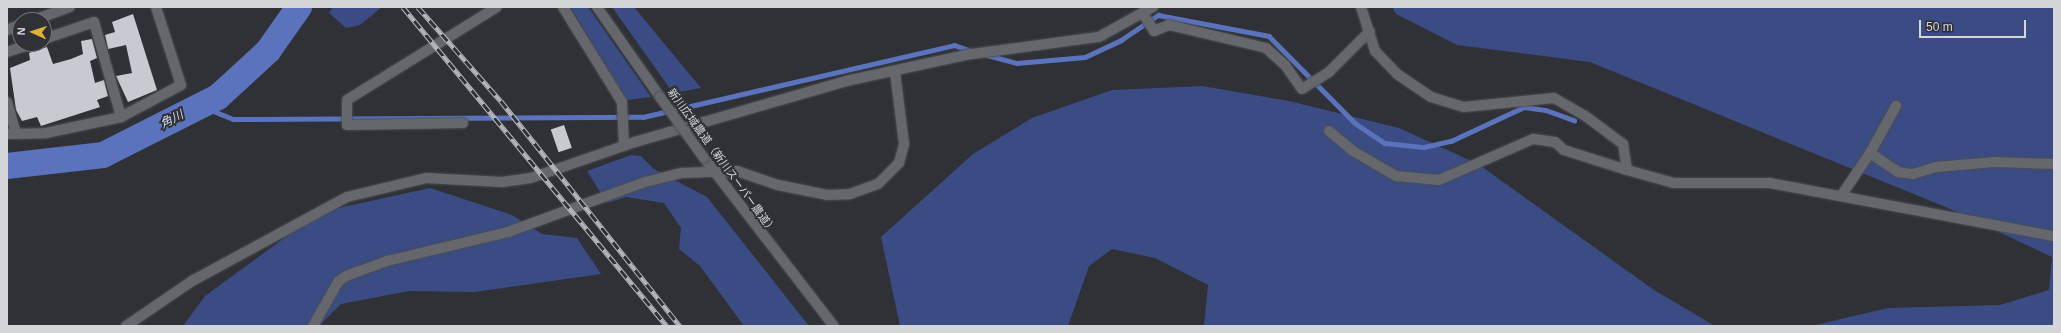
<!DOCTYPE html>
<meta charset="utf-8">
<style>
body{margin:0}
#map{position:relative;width:2061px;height:333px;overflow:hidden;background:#2f3136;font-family:Helvetica,"Noto Sans JP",sans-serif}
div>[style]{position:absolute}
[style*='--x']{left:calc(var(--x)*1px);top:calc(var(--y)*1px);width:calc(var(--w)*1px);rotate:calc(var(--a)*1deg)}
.green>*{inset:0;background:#3a4c83}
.stream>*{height:4.5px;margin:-2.25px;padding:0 2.25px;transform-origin:2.25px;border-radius:2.25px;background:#5b73bc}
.river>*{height:26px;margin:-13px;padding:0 13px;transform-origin:13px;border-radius:13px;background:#5b73bc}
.building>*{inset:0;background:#c8cad1;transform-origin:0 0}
.roads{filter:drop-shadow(0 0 1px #4c4e52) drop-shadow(0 0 1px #4c4e52)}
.minor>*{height:10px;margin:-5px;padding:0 5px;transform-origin:5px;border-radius:5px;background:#65676d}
.rail>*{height:4.5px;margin-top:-2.25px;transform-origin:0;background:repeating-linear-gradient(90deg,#2f3136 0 9px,#b5b6ba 0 18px);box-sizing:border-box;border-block:1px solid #b5b6ba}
.bridges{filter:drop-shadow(0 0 1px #4c4e52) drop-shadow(0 0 1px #4c4e52)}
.minor-bridge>*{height:10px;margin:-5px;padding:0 5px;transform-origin:5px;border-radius:5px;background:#65676d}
span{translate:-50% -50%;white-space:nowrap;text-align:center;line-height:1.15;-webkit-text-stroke:4px #2f3136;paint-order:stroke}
.street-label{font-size:11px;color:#d5d6da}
.water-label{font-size:12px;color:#d0d8ed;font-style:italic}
.frame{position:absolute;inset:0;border:8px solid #d5d6da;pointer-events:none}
.north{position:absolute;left:12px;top:12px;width:40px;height:40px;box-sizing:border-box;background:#2f3136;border:1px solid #717378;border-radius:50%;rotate:273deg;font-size:11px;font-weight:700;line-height:16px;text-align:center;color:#d5d6da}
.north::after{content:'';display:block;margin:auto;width:14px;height:18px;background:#ddb133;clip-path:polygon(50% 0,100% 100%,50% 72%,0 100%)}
.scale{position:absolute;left:1919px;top:20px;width:107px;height:18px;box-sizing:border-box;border:2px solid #d5d6da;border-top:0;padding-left:5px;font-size:12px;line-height:14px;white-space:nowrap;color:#d5d6da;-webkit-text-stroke:3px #2f3136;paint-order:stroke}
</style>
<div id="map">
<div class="green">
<div style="clip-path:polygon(333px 7px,382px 7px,360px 25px,346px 28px,329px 13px)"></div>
<div style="clip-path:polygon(570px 7px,588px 7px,651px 97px,627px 100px)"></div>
<div style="clip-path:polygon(612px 7px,634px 7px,701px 88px,673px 93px)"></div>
<div style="clip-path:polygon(1392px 7px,2054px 7px,2054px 326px,1811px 326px,1888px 308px,2000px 305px,2049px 290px,2052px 257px,1948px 208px,1590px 62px,1457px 45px,1396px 14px)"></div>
<div style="clip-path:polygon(1202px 86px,1289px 101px,1399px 128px,1478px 164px,1654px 290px,1715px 326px,1204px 326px,1208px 285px,1155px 258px,1112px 249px,1089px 266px,1068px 326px,900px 326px,881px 237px,973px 154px,1032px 118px,1112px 90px)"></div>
<div style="clip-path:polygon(631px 155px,641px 156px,654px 169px,707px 197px,809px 326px,744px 326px,700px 266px,679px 249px,681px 228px,664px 203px,626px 197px,607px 203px,587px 171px)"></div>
<div style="clip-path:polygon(430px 188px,512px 215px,542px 234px,577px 238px,601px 274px,474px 292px,409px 291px,341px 304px,319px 326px,183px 326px,205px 296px,320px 212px)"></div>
</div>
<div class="stream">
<div style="--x:987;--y:55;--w:31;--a:15"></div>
<div style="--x:1017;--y:63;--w:68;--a:-5"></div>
<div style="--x:1085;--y:57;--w:40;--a:-25"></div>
<div style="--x:1121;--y:40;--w:45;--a:-34"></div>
<div style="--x:1158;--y:15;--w:113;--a:10.7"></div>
<div style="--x:1269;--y:36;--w:122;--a:45.3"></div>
<div style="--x:1355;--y:123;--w:36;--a:34"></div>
<div style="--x:1385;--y:143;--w:39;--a:6"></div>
<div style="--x:1424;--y:147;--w:28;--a:-13"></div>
<div style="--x:1451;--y:141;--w:81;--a:-25"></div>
<div style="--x:1524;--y:107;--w:22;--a:8"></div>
<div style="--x:1546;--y:110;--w:30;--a:20"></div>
<div style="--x:201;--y:106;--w:35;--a:22"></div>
<div style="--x:233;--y:119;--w:410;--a:-0.3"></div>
<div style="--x:643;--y:117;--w:319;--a:-13"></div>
<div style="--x:954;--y:45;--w:18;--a:19"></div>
</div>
<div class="river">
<div style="--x:7;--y:166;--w:97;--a:-6.5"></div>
<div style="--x:103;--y:155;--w:129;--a:-26.8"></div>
<div style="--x:218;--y:97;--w:68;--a:-42.6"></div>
<div style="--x:268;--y:51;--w:54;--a:-54.8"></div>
</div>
<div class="building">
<div style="clip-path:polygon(133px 14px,157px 90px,128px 102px,116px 76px,132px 73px,126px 45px,108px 49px,105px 35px,115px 32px,112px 22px)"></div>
<div style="clip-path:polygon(92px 39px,97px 58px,90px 61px,95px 83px,104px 80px,108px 96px,97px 100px,100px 107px,41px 126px,37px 117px,22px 121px,16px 110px,10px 68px,30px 60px,29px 53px,47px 47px,53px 64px,71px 59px,83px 54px,81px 41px)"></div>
<div style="left:564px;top:125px;width:24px;height:14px;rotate:71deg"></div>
</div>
<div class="roads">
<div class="minor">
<div style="--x:563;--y:7;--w:112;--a:58.2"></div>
<div style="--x:622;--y:102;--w:44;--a:87.4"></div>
<div style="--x:597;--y:7;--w:110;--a:55"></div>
<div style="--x:1361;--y:7;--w:46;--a:72.3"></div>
<div style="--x:1375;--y:51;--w:32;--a:46"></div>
<div style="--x:1397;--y:74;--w:41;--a:34.1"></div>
<div style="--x:1431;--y:97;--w:34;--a:17"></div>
<div style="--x:1464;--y:107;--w:90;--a:-5.7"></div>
<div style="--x:1554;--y:98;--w:34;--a:30"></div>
<div style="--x:1584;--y:115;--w:49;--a:36.6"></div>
<div style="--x:1623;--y:144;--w:26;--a:81"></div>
<div style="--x:1627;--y:170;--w:49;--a:15.5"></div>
<div style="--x:1674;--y:183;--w:96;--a:0"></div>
<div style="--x:1770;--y:183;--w:289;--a:10.6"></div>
<div style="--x:1144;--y:15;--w:19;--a:58"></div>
<div style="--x:1154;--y:31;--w:16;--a:-22"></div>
<div style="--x:1169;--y:25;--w:100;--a:13.3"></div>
<div style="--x:1266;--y:48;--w:25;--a:42"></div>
<div style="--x:1285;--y:65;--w:29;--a:55"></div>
<div style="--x:1302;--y:89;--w:31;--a:-32"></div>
<div style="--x:1328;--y:73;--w:59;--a:-45"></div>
<div style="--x:34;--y:20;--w:38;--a:-20"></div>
<div style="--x:7;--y:30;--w:14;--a:-21"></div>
<div style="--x:44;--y:39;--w:53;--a:-18.8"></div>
<div style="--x:94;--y:22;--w:99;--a:74.1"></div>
<div style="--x:7;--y:52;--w:25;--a:-18"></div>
<div style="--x:7;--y:102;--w:32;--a:74"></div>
<div style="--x:463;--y:123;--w:116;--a:179"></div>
<div style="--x:347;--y:125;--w:25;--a:-90"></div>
<div style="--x:347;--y:100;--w:176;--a:-31.8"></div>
<div style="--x:1329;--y:131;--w:31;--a:40"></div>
<div style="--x:1353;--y:151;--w:50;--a:30.2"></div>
<div style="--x:1396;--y:176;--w:43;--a:5.3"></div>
<div style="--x:1439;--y:180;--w:103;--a:-23.6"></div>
<div style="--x:1533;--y:139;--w:22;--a:8"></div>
<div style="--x:1555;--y:142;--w:12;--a:42"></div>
<div style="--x:1564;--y:150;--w:66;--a:17.6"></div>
<div style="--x:7;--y:134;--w:39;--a:-1"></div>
<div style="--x:46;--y:133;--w:77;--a:-12"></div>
<div style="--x:121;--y:117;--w:68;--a:-28.1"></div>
<div style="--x:181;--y:85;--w:82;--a:-107.8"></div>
<div style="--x:1870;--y:153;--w:54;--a:-61"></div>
<div style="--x:704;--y:158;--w:212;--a:52.3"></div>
<div style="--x:1841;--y:196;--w:52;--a:-56"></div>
<div style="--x:1870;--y:153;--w:34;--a:34"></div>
<div style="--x:1898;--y:172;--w:15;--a:8"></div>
<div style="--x:1913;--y:174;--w:24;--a:-17"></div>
<div style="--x:1936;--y:167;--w:59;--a:-4.8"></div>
<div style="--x:1995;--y:162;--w:59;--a:1.9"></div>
<div style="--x:126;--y:326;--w:80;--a:-34.3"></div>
<div style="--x:192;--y:281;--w:176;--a:-28.5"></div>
<div style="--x:347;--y:197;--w:81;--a:-13.5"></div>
<div style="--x:426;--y:178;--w:76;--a:3"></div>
<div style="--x:502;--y:182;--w:29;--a:-8"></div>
<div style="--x:531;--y:178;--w:110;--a:-19.1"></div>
<div style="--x:635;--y:142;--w:220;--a:-16.1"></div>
<div style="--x:846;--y:81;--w:122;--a:-12.3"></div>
<div style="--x:965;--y:55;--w:135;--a:-7.7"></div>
<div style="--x:1099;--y:37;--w:62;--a:-29.1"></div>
<div style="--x:313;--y:326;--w:51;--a:-60.4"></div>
<div style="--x:338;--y:282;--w:10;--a:-37"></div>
<div style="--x:346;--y:276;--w:44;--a:-20.1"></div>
<div style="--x:387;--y:261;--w:124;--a:-13.5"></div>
<div style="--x:508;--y:232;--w:146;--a:-20.1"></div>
<div style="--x:645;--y:182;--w:38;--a:-14"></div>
<div style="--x:682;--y:173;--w:55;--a:-2.1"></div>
<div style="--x:737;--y:171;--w:43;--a:18.9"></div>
<div style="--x:778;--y:185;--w:50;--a:11.5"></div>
<div style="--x:827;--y:195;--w:23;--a:-2"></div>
<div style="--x:850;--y:194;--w:30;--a:-20"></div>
<div style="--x:878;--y:184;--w:30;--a:-45"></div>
<div style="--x:899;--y:163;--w:20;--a:-75"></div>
<div style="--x:904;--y:144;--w:73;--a:-97.1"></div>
</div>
</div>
<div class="rail">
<div style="--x:403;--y:7;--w:414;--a:50.4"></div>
<div style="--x:418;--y:7;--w:125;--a:48.6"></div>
<div style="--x:501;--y:101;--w:288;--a:51.5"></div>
</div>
<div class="bridges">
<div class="minor-bridge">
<div style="--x:660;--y:97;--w:75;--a:54.2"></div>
</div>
</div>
<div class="street-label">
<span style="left:722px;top:161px;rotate:54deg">新川広域農道（新川スーパー農道）</span>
</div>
<div class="water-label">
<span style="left:172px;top:120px;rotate:-27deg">角川</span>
</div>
<div class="frame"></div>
<div class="north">N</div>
<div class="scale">50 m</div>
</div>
